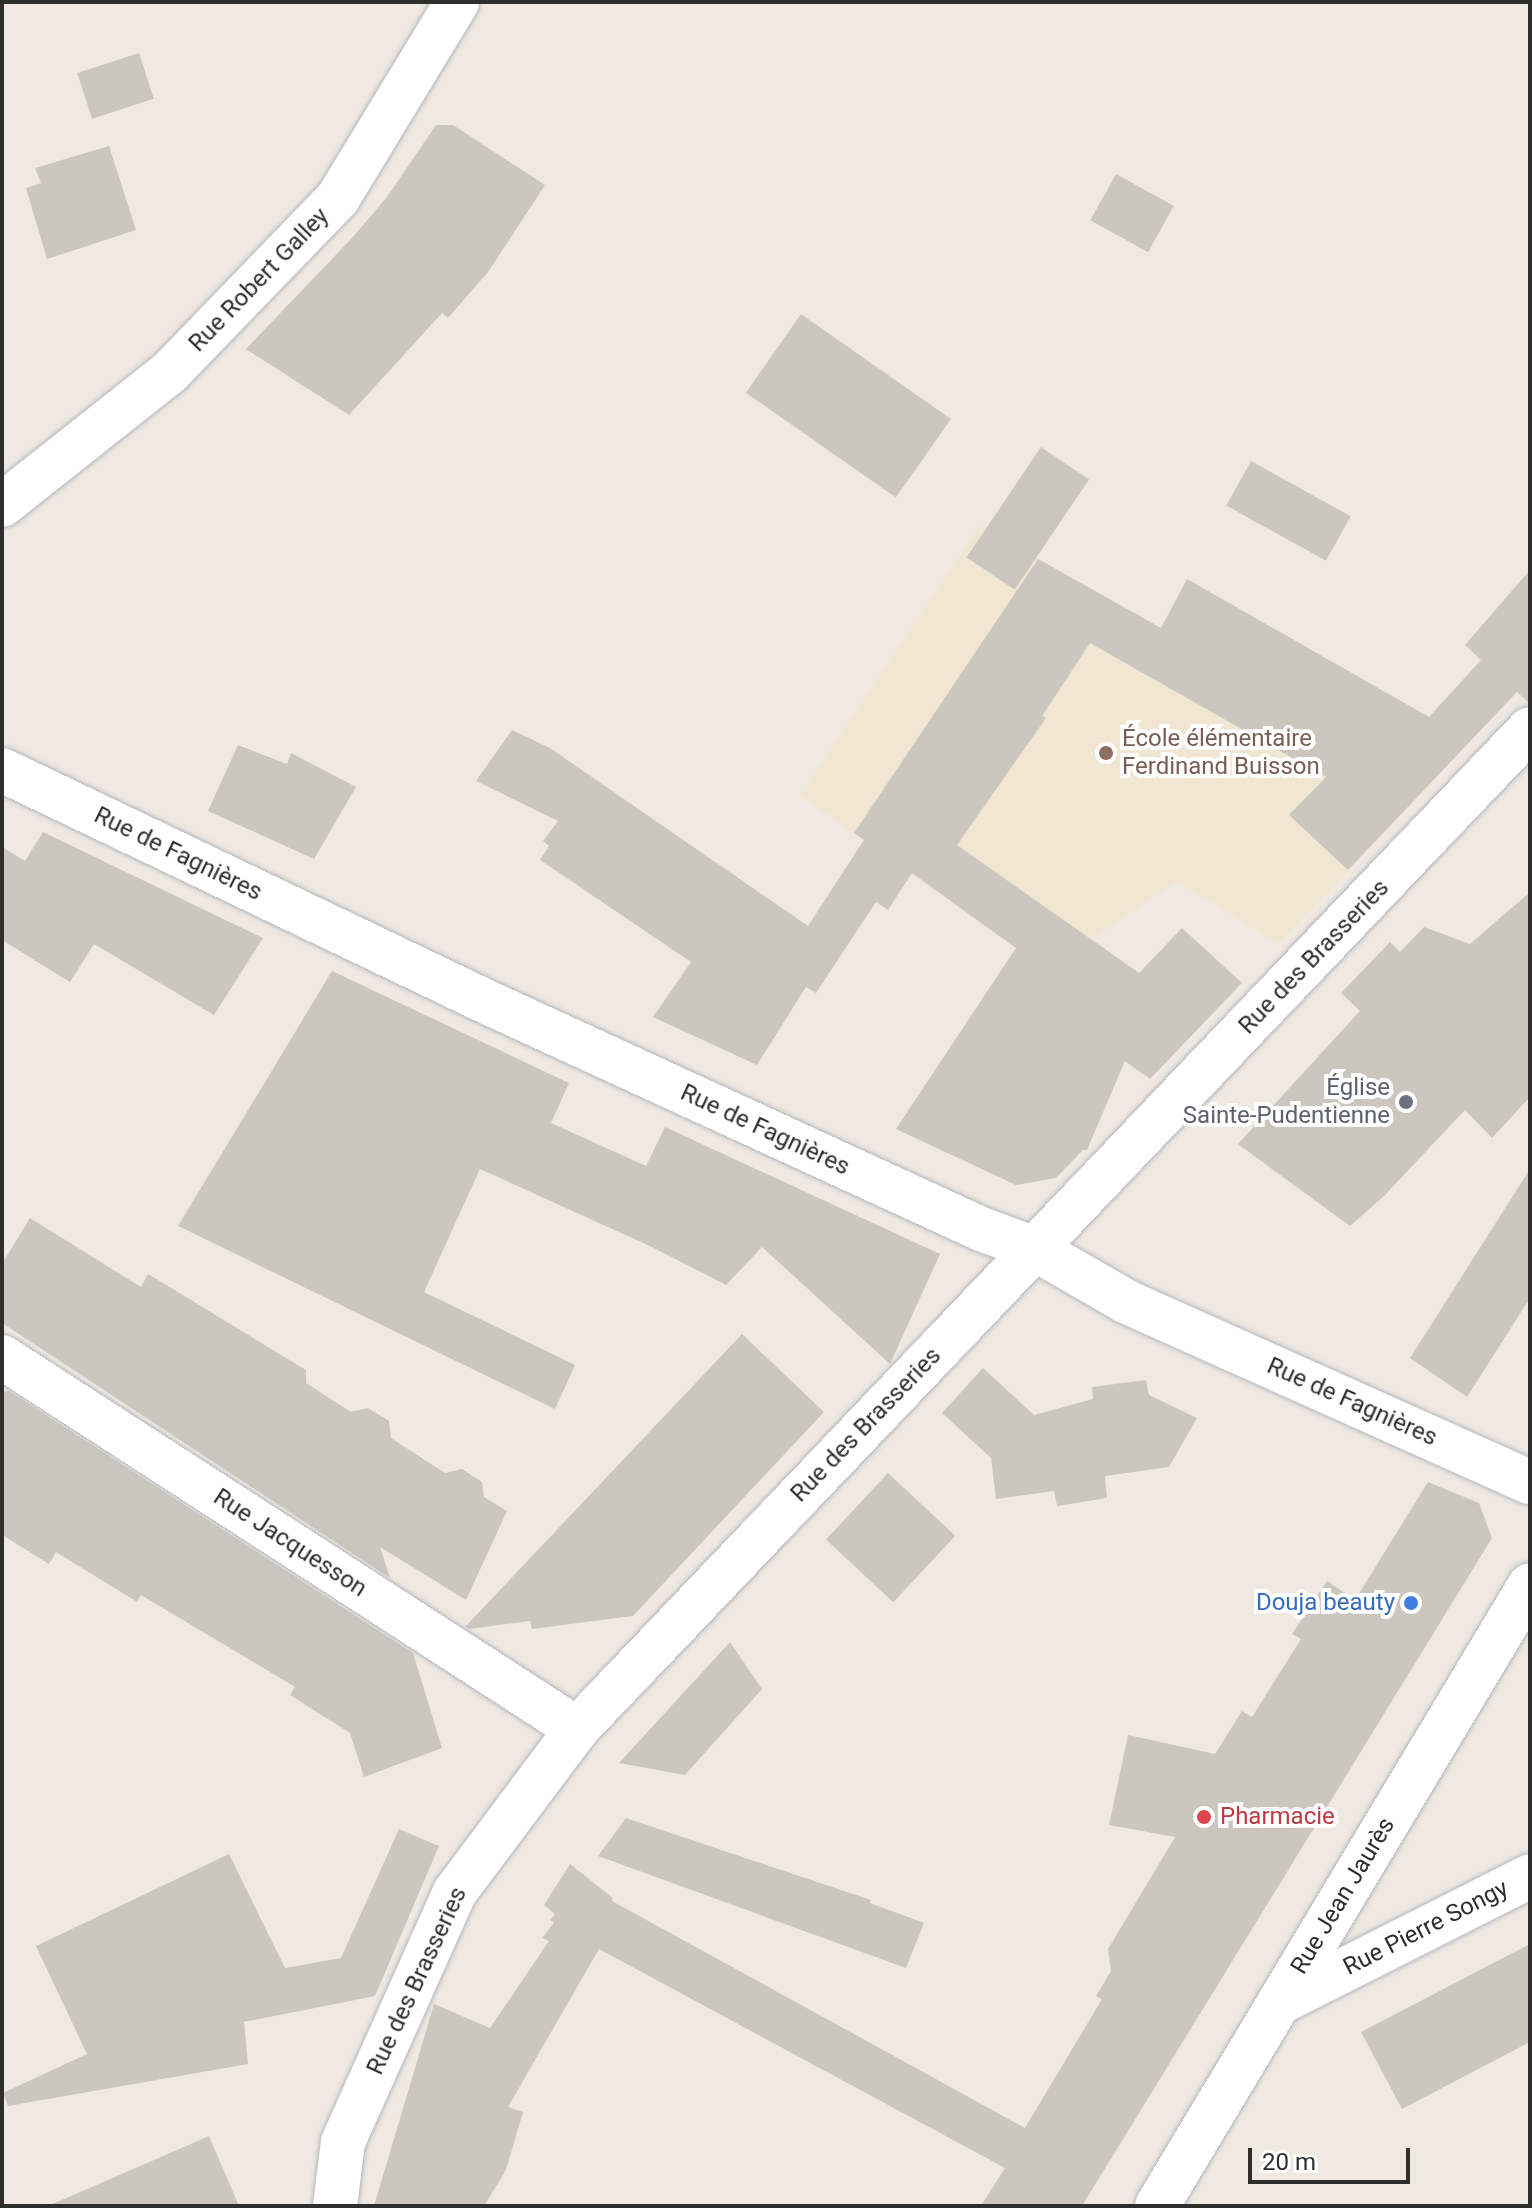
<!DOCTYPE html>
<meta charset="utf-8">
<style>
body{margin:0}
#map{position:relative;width:1532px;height:2208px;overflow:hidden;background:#efe9e1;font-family:Roboto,sans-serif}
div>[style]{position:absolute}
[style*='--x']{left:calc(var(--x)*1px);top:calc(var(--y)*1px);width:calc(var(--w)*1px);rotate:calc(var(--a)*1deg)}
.education>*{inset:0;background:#f0e6d1}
.building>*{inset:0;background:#cbc7bf;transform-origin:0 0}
.roads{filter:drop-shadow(0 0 2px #b4b7c1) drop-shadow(0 0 2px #b4b7c1)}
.street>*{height:44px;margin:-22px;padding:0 22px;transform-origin:22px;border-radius:22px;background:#fff}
.secondary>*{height:44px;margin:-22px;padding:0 22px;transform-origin:22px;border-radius:22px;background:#fff}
.dots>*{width:22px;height:22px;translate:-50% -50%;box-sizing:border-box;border:4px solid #fff;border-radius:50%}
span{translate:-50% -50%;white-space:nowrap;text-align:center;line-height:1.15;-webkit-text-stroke:8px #fff;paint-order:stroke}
.street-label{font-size:24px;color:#2e2e2e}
.education-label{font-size:24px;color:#785e54}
.left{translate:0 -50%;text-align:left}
.worship-label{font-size:24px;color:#5b616d}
.right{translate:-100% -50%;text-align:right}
.shop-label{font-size:24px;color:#366cbe}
.health-label{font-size:24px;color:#be3a42}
.frame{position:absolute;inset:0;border:4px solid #2e2e2e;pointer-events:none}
.scale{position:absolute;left:1248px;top:2148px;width:162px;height:36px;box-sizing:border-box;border:4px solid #2e2e2e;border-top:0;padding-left:10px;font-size:24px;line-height:28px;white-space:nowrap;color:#2e2e2e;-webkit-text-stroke:6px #fff;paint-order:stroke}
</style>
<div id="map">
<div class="education">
<div style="clip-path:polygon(979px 526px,982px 527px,1434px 781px,1279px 944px,1177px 881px,1091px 939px,1062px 981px,800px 795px)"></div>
</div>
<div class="building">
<div style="left:139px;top:53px;width:48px;height:65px;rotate:72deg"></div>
<div style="clip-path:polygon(436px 125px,453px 125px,545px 185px,488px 272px,448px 318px,442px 313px,349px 415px,246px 349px,352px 238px,387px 197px)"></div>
<div style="clip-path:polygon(109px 146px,136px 230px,47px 259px,26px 188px,41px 183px,35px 168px)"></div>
<div style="left:1116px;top:174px;width:66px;height:53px;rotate:29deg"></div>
<div style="left:801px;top:314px;width:183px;height:96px;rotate:35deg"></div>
<div style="left:1041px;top:447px;width:58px;height:133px;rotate:34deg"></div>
<div style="left:1251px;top:461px;width:114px;height:51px;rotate:29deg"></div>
<div style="clip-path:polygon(1038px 559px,1161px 628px,1187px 579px,1429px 717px,1481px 660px,1465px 645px,1530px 570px,1530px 704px,1517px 692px,1348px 870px,1289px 815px,1326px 777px,1090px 643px,1042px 716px,1046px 718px,957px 845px,1139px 973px,1182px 928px,1242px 983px,1150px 1079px,1125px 1061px,1087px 1150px,1083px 1150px,1056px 1178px,1016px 1185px,896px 1129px,1016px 948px,912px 873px,888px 910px,876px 902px,816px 993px,806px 987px,757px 1065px,653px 1017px,691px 962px,540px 860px,549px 846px,543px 841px,558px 821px,476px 781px,512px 730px,550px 748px,808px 926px,864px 840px,854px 833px)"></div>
<div style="clip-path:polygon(238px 745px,287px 764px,291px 753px,356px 787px,314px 859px,208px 811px)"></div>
<div style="clip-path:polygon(43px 832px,263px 938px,214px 1015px,94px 944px,70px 982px,2px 940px,2px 847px,25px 861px)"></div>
<div style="clip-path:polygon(1530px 892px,1530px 1097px,1492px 1138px,1465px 1110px,1384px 1196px,1350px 1226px,1238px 1144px,1360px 1011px,1341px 993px,1390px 942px,1400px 952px,1424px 927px,1470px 944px)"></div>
<div style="clip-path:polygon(332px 971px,569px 1083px,551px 1123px,646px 1166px,665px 1127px,940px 1254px,890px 1364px,762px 1247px,726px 1285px,652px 1247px,480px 1169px,424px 1292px,575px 1365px,555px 1409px,178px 1226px)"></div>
<div style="clip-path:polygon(1530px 1169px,1530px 1298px,1467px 1397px,1410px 1358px)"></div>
<div style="clip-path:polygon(30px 1218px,141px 1287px,148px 1274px,306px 1370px,306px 1383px,351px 1412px,368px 1408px,389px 1421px,391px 1438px,445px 1473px,462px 1469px,482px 1482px,484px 1497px,507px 1511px,466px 1600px,380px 1547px,390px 1578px,2px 1323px,2px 1264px)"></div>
<div style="clip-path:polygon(742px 1334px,824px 1412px,633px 1616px,532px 1629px,530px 1621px,469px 1629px,465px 1627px)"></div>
<div style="clip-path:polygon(983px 1368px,1034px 1415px,1093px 1399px,1092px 1387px,1146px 1380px,1149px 1395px,1197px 1418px,1169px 1467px,1105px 1476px,1107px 1498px,1057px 1506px,1054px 1491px,996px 1499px,991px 1458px,942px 1413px)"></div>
<div style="clip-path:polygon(9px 1391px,413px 1653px,442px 1748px,364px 1777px,350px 1733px,290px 1695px,295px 1687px,141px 1595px,137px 1602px,56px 1552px,49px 1564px,2px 1535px,2px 1392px)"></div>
<div style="left:888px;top:1473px;width:92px;height:91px;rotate:43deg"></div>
<div style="clip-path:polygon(1428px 1482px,1479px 1503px,1492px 1538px,1082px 2206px,981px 2206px,1005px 2168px,599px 1949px,508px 2107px,523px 2112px,506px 2170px,484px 2206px,374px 2206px,434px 2004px,490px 2028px,549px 1941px,542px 1938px,554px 1923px,550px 1920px,555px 1914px,544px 1905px,570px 1864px,613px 1898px,612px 1901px,1025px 2128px,1102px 1999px,1096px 1996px,1111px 1971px,1108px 1949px,1175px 1837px,1109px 1825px,1128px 1735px,1215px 1754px,1242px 1711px,1252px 1717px,1301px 1639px,1292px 1634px,1327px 1581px,1355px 1600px)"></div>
<div style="clip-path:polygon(730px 1642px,762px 1689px,685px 1775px,619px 1763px)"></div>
<div style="clip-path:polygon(626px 1818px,871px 1900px,870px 1903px,924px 1923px,906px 1968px,598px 1856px)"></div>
<div style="clip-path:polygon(399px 1829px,439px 1846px,375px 1996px,244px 2022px,248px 2064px,8px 2106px,3px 2093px,87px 2054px,36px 1946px,229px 1854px,285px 1968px,341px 1958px)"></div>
<div style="clip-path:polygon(1530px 1944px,1530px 2042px,1402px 2109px,1361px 2032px)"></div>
<div style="clip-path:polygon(209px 2136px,239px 2206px,48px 2206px)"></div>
</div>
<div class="roads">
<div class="street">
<div style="--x:2;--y:505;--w:214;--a:-38.4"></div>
<div style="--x:170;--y:372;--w:242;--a:-46"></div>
<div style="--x:338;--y:198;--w:229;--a:-58.7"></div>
<div style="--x:2;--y:770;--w:540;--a:25.57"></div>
<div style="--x:489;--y:1003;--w:541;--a:24.67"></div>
<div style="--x:981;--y:1229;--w:58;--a:20.3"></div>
<div style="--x:1035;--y:1249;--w:106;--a:29.9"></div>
<div style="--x:1127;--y:1302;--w:441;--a:24.1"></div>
<div style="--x:2;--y:1357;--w:685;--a:32.9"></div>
<div style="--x:1279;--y:2003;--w:281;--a:-26.8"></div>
<div style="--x:335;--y:2206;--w:64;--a:-82.9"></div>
<div style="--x:343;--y:2142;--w:274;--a:-65.9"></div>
<div style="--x:455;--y:1892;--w:204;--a:-53.2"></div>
<div style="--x:577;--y:1729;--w:1381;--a:-46.38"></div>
</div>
<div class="secondary">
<div style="--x:1157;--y:2206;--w:724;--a:-59.01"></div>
</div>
</div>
<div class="dots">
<div style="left:1106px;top:753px;background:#8d6e63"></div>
<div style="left:1406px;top:1102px;background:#6b7280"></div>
<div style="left:1411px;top:1603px;background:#3f7fe0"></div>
<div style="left:1204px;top:1817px;background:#e0444e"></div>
</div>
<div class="street-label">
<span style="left:259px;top:280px;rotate:-46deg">Rue Robert Galley</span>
<span style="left:178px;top:854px;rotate:26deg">Rue de Fagnières</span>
<span style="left:1314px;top:957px;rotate:-46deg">Rue des Brasseries</span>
<span style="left:765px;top:1130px;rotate:25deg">Rue de Fagnières</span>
<span style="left:1352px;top:1402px;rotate:24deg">Rue de Fagnières</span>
<span style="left:866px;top:1425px;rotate:-46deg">Rue des Brasseries</span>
<span style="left:290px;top:1543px;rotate:33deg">Rue Jacquesson</span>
<span style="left:1343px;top:1896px;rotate:-59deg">Rue Jean Jaurès</span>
<span style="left:1426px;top:1928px;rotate:-27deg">Rue Pierre Songy</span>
<span style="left:417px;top:1981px;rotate:-65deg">Rue des Brasseries</span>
</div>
<div class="education-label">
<span class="left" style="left:1122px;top:753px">École élémentaire<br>Ferdinand Buisson</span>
</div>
<div class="worship-label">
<span class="right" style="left:1390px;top:1102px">Église<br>Sainte-Pudentienne</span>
</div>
<div class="shop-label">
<span class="right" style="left:1395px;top:1603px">Douja beauty</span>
</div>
<div class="health-label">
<span class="left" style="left:1220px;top:1817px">Pharmacie</span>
</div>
<div class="frame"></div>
<div class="scale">20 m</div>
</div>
